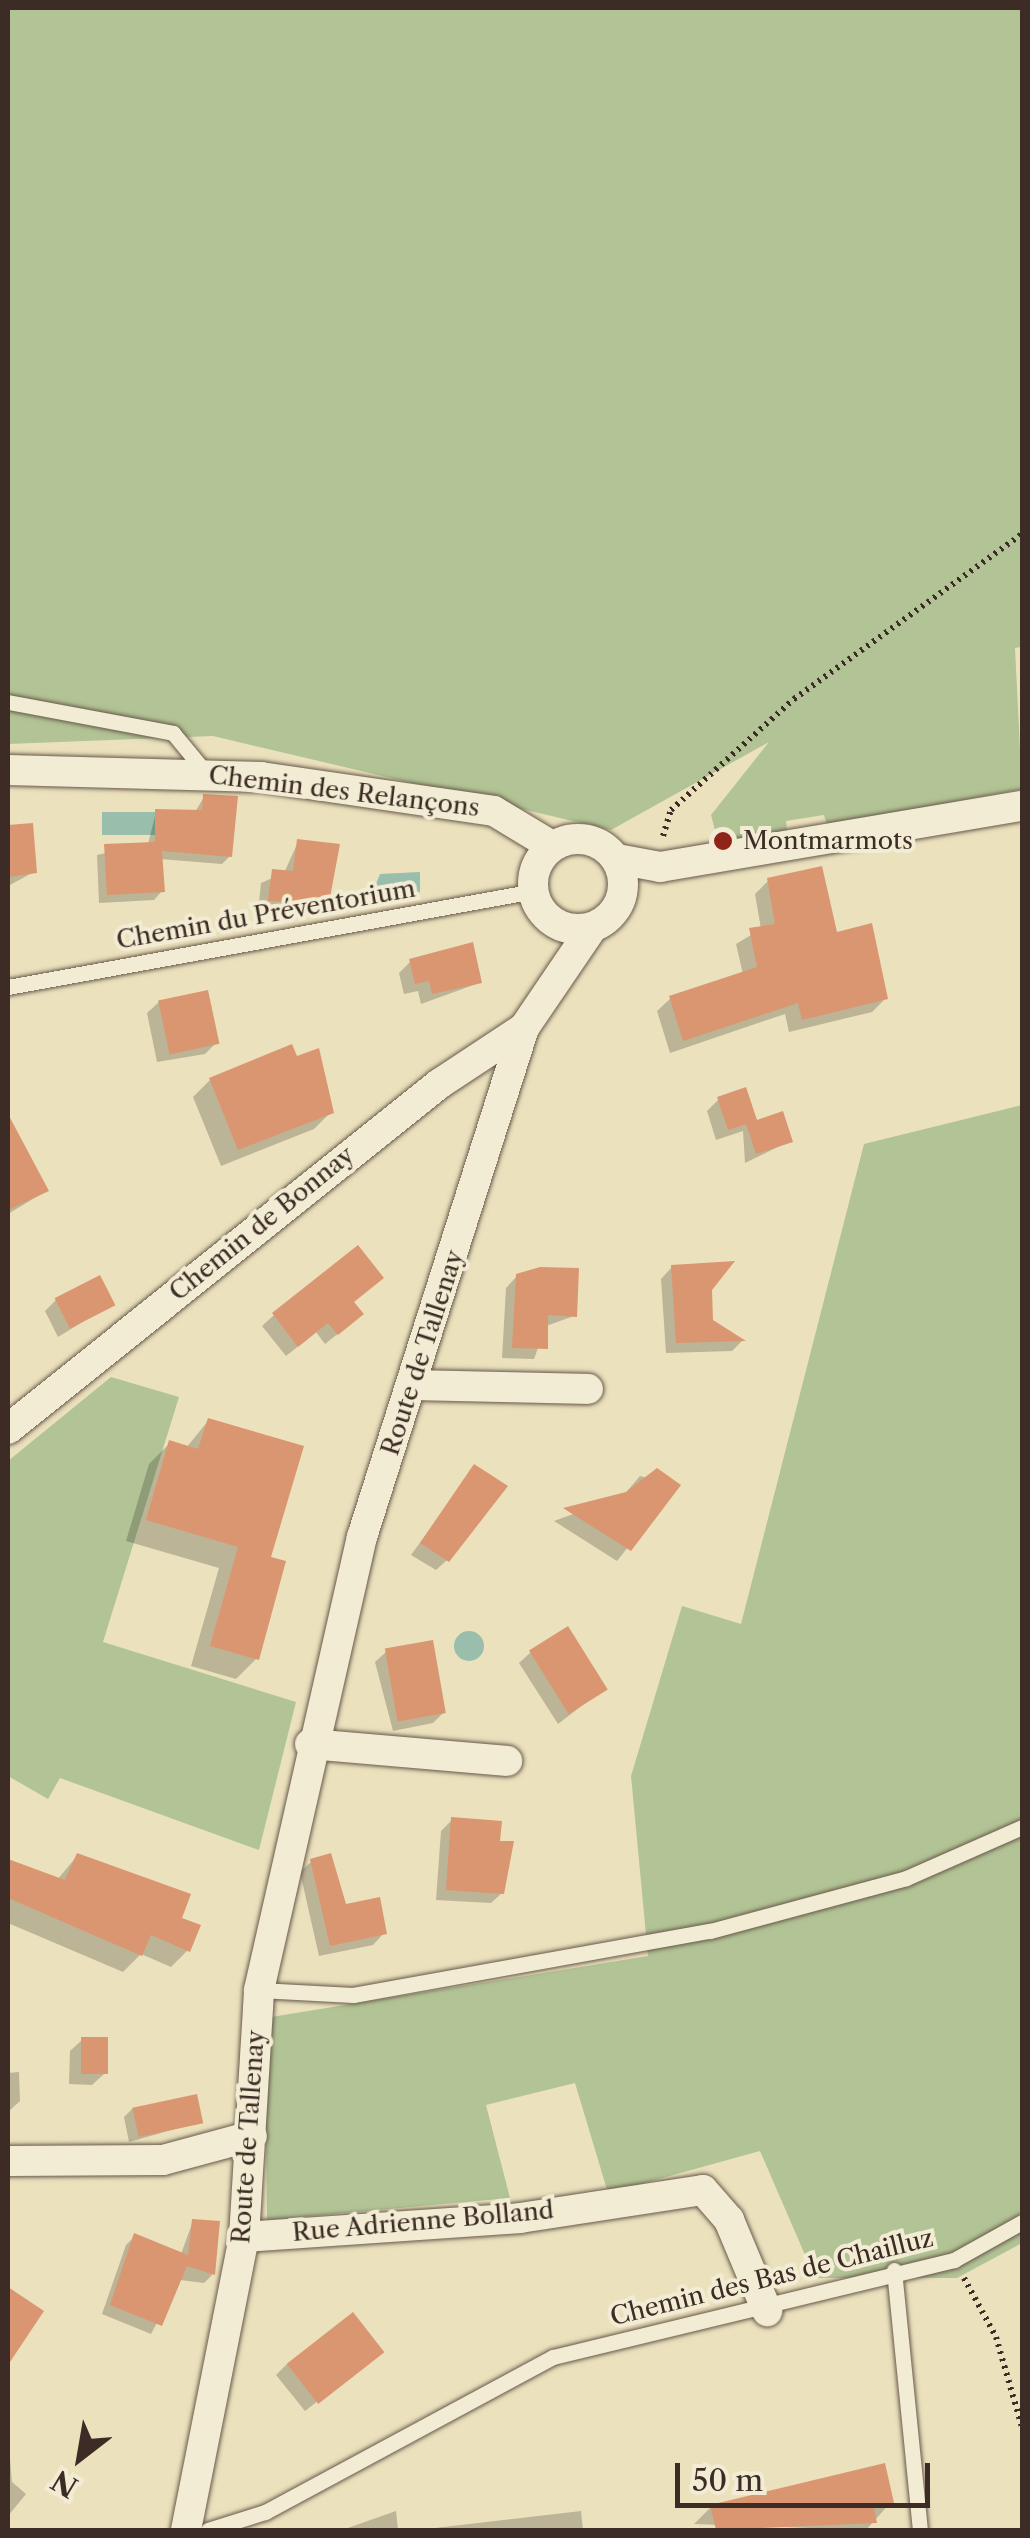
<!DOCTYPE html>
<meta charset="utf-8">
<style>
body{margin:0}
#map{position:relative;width:1030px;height:2538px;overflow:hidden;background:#ebe1bd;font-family:"Libre Caslon Text",serif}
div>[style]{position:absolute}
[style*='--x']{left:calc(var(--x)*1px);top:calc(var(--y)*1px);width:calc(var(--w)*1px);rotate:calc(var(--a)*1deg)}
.green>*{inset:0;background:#b2c495}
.water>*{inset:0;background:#99beab;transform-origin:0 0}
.round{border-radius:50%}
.shadow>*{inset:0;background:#0003}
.building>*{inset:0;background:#da9670;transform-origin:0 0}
.path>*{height:6px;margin-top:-3px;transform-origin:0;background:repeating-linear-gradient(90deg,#3c2c25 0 2.5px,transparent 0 7.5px)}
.roads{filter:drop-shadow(0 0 2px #68594b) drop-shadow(0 0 2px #68594b)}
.lane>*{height:15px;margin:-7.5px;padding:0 7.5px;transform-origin:7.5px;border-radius:7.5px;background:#f2ecd4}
.street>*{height:30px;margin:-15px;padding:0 15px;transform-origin:15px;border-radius:15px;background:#f2ecd4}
.street>.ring{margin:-15px;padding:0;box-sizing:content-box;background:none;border:30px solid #f2ecd4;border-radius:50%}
.dots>*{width:28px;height:28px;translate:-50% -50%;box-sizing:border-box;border:5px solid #f2ecd4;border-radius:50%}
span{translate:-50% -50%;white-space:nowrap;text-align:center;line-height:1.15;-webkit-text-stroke:8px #f2ecd4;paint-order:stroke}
.street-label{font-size:25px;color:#3c2c25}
.poi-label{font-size:25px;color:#3c2c25}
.left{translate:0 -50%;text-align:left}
.frame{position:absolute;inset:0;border:10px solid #3c2c25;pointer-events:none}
.north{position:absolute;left:30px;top:2408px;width:100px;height:100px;-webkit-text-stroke:8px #f2ecd4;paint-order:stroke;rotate:211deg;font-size:28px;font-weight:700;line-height:40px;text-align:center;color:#3c2c25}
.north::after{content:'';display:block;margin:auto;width:35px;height:45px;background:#3c2c25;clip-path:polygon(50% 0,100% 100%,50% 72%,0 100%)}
.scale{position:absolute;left:675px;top:2463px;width:255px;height:45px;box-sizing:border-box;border:5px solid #3c2c25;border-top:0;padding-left:12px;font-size:30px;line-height:35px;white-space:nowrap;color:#3c2c25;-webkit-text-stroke:8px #f2ecd4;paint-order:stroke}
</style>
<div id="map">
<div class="green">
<div style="clip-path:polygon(8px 8px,1022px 8px,1022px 647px,1015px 648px,1022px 789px,827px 826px,824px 815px,786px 821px,787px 830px,719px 845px,711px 815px,769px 742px,611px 830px,213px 736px,8px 744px)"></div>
<div style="clip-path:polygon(1022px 1105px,1022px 2243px,957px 2278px,815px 2278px,760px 2151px,608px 2193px,575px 2083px,486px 2105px,510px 2198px,267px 2220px,265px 2018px,648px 1956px,631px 1776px,682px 1606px,741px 1624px,864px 1144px)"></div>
<div style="clip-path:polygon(111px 1377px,179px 1397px,103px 1642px,296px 1702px,259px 1850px,60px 1778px,48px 1799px,8px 1776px,8px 1461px)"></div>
</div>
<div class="water">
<div style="left:102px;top:812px;width:53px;height:23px"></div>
<div style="clip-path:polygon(420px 872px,420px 894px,382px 898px,374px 889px,380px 874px)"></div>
<div class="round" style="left:454px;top:1631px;width:30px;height:30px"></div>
</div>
<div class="shadow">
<div style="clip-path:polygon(204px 797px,230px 856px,222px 864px,160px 859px,162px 891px,154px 900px,99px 903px,97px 855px,148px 844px,156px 812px,195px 812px)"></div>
<div style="clip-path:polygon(31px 826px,34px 872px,8px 886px,8px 828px)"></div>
<div style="clip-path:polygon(298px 842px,326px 902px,315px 914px,258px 912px,261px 883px,284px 873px)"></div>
<div style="clip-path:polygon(768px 881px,835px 936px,886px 998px,872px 1012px,789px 1032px,785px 1014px,670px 1053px,657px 1011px,671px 998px,743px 974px,736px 944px,761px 929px,755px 894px)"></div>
<div style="clip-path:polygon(411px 961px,479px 983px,421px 1004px,418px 991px,404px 994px,399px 973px)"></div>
<div style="clip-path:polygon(159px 1002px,216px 1043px,205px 1054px,157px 1062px,147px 1013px)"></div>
<div style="clip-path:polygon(210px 1080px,331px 1112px,314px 1129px,221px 1166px,193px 1097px)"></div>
<div style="clip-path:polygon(718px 1100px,755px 1123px,790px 1141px,745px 1163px,743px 1131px,716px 1140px,707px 1111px)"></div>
<div style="clip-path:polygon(21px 1146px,46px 1191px,8px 1214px,8px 1232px,8px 1152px)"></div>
<div style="clip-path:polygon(672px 1267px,710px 1289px,710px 1322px,742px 1341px,732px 1351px,666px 1353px,661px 1279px)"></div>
<div style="clip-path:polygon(517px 1276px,574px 1316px,546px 1326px,534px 1359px,502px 1358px,506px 1288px)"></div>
<div style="clip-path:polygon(56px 1300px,112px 1304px,58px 1337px,45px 1311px)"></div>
<div style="clip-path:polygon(352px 1304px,349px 1325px,325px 1344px,316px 1332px,286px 1356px,262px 1326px,274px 1315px)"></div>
<div style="clip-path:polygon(208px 1421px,268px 1559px,257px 1658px,236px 1679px,191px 1666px,219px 1568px,126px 1541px,149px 1464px,170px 1443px,186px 1448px)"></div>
<div style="clip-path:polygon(475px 1467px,447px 1560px,436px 1570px,411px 1555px)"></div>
<div style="clip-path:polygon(640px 1476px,677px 1485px,617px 1561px,554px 1521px,623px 1496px)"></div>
<div style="clip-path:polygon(386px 1652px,444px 1712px,433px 1723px,393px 1731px,375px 1662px)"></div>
<div style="clip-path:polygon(531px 1652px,605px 1688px,558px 1724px,519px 1663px)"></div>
<div style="clip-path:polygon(452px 1820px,502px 1893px,491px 1903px,436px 1900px,441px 1831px)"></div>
<div style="clip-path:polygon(77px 1856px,188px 1950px,171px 1967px,141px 1954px,123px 1972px,8px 1923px,8px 1861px,57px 1880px)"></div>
<div style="clip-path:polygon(312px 1861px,344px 1907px,384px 1933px,373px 1945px,319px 1956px,300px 1872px)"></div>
<div style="clip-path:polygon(82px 2040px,104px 2074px,92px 2085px,69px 2084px,70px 2051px)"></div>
<div style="clip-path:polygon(8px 2063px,8px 2073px,19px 2072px,20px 2101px,8px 2112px)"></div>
<div style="clip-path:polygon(133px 2108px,200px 2122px,129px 2142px,124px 2117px)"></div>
<div style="clip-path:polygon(193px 2221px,213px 2274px,204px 2283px,180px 2280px,151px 2334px,102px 2314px,126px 2245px,135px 2236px,181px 2254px)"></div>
<div style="clip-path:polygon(381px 2352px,305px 2411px,276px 2375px,287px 2364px)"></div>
<div style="clip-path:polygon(10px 2459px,12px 2482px,26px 2494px,8px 2516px)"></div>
<div style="clip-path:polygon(891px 2502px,866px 2530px,694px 2524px,711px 2507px)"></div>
<div style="clip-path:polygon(396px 2511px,398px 2530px,342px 2530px)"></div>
<div style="clip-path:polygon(581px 2511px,583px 2530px,418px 2530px)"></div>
</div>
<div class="building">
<div style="clip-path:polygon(203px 794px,238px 796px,232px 857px,162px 851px,165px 892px,107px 895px,104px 844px,155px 842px,155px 809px,202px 810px)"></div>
<div style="clip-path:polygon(33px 823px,37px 873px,8px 877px,8px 825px)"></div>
<div style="clip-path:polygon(297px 839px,340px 844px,329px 903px,268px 901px,272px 869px,293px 871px)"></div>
<div style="clip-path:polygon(822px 866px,837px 932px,872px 923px,888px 999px,802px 1020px,798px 1003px,683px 1041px,669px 996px,757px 967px,749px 928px,775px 924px,767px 878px)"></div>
<div style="clip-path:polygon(473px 942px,482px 983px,432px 994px,429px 981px,415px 984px,409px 959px)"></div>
<div style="left:208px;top:990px;width:55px;height:51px;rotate:78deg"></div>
<div style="clip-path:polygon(292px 1044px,297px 1056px,319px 1048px,334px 1113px,238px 1150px,209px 1078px)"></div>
<div style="clip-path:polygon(746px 1087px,757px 1120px,783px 1111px,793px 1142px,756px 1154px,746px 1124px,756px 1121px,728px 1130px,717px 1097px)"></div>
<div style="clip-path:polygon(8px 1114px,49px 1191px,8px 1210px)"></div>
<div style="clip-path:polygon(358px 1245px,384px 1278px,354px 1302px,364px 1314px,338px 1335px,328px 1323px,298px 1347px,272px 1313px)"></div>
<div style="clip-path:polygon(735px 1261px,712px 1290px,713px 1320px,746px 1341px,676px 1343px,671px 1265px)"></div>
<div style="clip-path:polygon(540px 1267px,579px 1268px,577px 1317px,548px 1315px,548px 1349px,512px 1348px,516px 1274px)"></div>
<div style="left:100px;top:1275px;width:34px;height:51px;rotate:63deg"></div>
<div style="clip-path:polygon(208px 1418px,304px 1446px,271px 1557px,286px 1561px,259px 1660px,210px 1646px,238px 1547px,146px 1520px,169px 1440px,198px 1449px)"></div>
<div style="clip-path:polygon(474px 1464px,508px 1486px,449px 1562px,420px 1543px)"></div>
<div style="clip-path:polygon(657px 1468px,681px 1485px,631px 1551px,563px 1508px,626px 1492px)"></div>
<div style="left:568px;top:1626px;width:75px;height:46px;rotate:58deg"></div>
<div style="left:433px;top:1640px;width:74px;height:49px;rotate:80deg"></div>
<div style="clip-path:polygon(451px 1817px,502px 1821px,500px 1841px,514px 1841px,504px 1894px,446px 1890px)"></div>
<div style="clip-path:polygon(77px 1853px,191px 1894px,182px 1918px,201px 1925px,190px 1952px,151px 1935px,142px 1956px,8px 1898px,8px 1859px,65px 1880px)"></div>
<div style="clip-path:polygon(331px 1853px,346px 1904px,380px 1897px,387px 1934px,330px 1946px,310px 1859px)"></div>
<div style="left:81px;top:2037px;width:27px;height:37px"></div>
<div style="left:197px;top:2094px;width:30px;height:66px;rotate:78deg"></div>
<div style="clip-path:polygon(192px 2219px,220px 2221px,215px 2275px,187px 2266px,162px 2326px,110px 2305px,134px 2233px,188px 2255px)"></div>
<div style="clip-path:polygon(8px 2287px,44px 2311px,8px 2365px)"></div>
<div style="left:353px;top:2312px;width:51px;height:84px;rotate:52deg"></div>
<div style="clip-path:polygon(885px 2463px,894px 2503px,874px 2508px,877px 2523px,716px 2530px,710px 2505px)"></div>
</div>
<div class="path">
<div style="--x:663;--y:836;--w:27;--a:-73"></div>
<div style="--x:671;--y:810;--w:166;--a:-42.1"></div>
<div style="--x:794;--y:699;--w:281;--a:-35.9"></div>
<div style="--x:964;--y:2278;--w:67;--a:61.5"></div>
<div style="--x:996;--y:2337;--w:94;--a:73.9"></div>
</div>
<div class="roads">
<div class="lane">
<div style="--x:8;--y:702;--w:168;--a:10.6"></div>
<div style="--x:173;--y:733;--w:52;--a:50.5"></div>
<div style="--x:8;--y:987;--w:535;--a:-10.34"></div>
<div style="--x:259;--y:1990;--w:94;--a:3"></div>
<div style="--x:353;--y:1995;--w:363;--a:-10.2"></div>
<div style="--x:710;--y:1931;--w:203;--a:-15.1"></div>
<div style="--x:906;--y:1878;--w:127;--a:-23.7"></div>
<div style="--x:894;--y:2270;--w:261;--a:84.3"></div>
<div style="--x:208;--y:2530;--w:60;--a:-17.5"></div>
<div style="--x:265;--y:2512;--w:327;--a:-28.3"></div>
<div style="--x:553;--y:2357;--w:413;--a:-13.6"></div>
<div style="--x:954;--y:2260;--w:78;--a:-29.2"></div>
</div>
<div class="street">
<div style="--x:8;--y:770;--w:253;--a:1.6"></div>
<div style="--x:261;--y:777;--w:235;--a:8.3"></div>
<div style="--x:494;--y:811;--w:68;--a:31.1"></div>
<div class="ring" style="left:533px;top:839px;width:60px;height:60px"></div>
<div style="--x:617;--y:859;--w:44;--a:10.5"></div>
<div style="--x:660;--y:867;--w:367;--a:-9.6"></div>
<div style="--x:415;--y:1385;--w:173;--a:1.3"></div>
<div style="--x:8;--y:1429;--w:552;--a:-38.68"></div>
<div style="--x:439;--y:1084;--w:102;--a:-33.4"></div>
<div style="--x:310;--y:1744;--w:198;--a:4.9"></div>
<div style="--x:8;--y:2161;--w:155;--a:-0.4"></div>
<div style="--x:163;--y:2160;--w:92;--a:-15.1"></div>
<div style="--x:244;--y:2237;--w:277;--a:-3.9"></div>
<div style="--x:520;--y:2218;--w:185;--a:-8.7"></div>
<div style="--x:703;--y:2190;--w:40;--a:49"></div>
<div style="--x:729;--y:2220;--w:99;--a:67.3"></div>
<div style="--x:186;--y:2530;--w:299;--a:-78.8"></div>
<div style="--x:244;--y:2237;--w:247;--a:-86.5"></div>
<div style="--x:259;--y:1990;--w:465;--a:-77.2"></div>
<div style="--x:362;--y:1537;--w:534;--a:-72.35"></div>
<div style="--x:524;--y:1028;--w:121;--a:-55.8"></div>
</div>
</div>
<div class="dots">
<div style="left:723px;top:841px;background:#8f2418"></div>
</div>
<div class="street-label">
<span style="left:344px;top:792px;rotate:7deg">Chemin des Relançons</span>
<span style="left:266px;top:915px;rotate:-10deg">Chemin du Préventorium</span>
<span style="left:262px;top:1224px;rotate:-39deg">Chemin de Bonnay</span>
<span style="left:423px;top:1353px;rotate:-72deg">Route de Tallenay</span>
<span style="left:249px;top:2137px;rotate:-86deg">Route de Tallenay</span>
<span style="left:423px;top:2222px;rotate:-5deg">Rue Adrienne Bolland</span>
<span style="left:772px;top:2278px;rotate:-14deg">Chemin des Bas de Chailluz</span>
</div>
<div class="poi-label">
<span class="left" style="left:743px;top:841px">Montmarmots</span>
</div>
<div class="frame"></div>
<div class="north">N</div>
<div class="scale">50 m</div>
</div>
